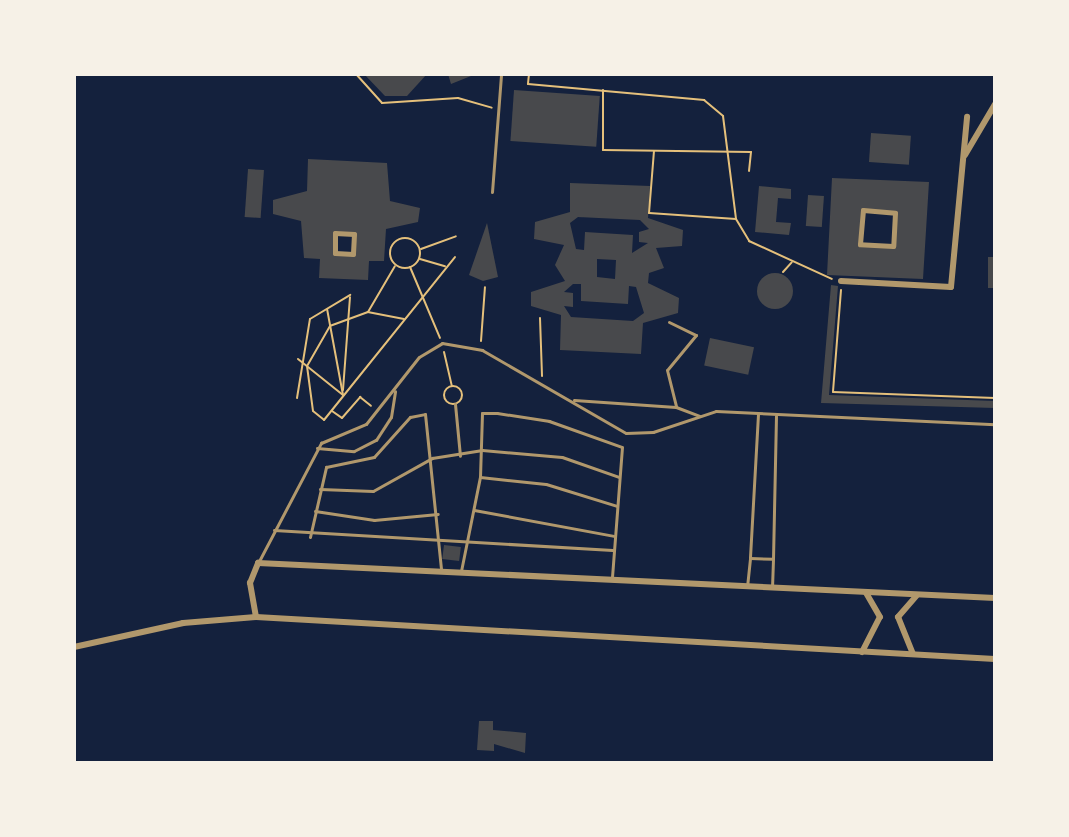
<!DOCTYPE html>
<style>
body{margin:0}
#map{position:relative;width:1069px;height:837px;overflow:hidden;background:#14213d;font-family:"Alegreya Sans",sans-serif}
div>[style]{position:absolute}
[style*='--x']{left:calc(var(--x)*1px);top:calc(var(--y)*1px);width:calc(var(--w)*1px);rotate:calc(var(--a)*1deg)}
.building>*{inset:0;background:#48494c;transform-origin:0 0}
.round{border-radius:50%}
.path>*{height:2px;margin:-1px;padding:0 1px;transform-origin:1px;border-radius:1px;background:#e5c07b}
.path>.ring{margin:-1px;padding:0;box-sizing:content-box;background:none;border:2px solid #e5c07b;border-radius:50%}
.service>*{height:3px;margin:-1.5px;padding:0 1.5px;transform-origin:1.5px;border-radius:1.5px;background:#b1986c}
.pedestrian>*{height:5px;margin:-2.5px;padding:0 2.5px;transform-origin:2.5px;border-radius:2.5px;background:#b1986c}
.minor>*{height:6px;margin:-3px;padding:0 3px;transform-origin:3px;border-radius:3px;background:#b1986c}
span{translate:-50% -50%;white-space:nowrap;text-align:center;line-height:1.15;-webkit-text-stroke:7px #f6f1e7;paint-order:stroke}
.frame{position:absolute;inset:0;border:76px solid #f6f1e7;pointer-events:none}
</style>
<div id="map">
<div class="building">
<div style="clip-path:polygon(364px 74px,427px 74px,407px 96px,385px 96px)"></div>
<div style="clip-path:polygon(448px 74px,476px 74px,451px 84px)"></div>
<div style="left:514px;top:90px;width:86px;height:51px;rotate:4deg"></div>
<div style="left:871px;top:133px;width:40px;height:29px;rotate:4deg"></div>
<div style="clip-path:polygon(evenodd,308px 159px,387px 163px,390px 201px,420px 208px,418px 222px,386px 229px,384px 261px,369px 261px,368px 280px,319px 278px,320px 259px,304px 258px,301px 221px,273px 214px,273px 200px,307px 191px,308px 159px,335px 233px,354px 234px,353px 254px,335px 253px,335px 233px)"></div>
<div style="left:248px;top:169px;width:16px;height:48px;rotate:4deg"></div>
<div style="clip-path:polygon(evenodd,832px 178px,929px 182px,923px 279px,827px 275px,832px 178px,863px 210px,895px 213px,893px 246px,860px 244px,863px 210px)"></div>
<div style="clip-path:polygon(evenodd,570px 183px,650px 186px,648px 218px,683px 230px,682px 246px,656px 248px,664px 268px,649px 273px,648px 283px,679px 298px,678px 313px,643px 323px,641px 354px,560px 350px,561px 315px,531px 306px,531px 292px,565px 281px,555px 265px,564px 245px,534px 239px,535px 222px,570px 212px,570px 183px,578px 217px,640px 220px,649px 229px,639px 232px,639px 242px,648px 243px,632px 253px,633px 235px,585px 232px,584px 250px,576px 249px,570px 223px,578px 217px,570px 183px,597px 259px,616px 260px,615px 279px,597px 277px,597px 259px,570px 183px,573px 284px,581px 284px,581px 301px,628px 304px,629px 286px,636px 287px,644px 313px,633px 321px,571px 317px,564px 306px,573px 307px,573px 293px,564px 292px,573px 284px)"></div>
<div style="clip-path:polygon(759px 186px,791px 189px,791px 199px,778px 198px,776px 222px,791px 223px,789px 235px,755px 232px)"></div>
<div style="left:808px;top:195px;width:16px;height:31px;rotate:4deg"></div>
<div style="clip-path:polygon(487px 223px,498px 277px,483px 281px,469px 275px)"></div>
<div style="left:988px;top:257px;width:7px;height:31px"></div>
<div class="round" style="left:757px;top:273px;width:36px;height:36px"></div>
<div style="clip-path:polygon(831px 285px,838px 286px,829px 395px,995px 401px,995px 408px,821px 403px)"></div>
<div style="left:710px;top:338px;width:45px;height:28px;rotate:12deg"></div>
<div style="left:444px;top:545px;width:17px;height:14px;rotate:7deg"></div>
<div style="clip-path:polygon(479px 721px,493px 721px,493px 730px,526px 733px,525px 753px,494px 744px,494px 751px,477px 750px)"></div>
</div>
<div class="path">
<div style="--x:356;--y:74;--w:39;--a:48"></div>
<div style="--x:382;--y:103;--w:76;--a:-3.8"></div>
<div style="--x:458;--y:98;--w:35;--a:16"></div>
<div style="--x:529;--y:74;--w:10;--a:96"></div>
<div style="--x:528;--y:84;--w:177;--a:5.2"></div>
<div style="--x:704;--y:100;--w:25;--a:40"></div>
<div style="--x:723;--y:116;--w:104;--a:82.8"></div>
<div style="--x:736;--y:219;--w:87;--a:-176.1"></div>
<div style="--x:649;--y:213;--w:62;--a:-85.4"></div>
<div style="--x:603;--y:90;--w:60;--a:90"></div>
<div style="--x:603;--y:150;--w:148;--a:0.8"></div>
<div style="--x:751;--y:152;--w:19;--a:96"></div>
<div style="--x:736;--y:219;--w:26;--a:59"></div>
<div style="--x:749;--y:241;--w:91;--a:24.6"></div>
<div class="ring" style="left:390px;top:238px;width:28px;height:28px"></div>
<div style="--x:421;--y:249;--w:37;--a:-20"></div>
<div style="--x:420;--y:259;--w:26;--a:16"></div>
<div style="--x:410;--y:267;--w:77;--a:67.1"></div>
<div style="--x:783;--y:272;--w:13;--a:-48"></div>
<div style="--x:841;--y:290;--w:102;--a:94.5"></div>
<div style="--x:833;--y:392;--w:162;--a:2.1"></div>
<div style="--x:368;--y:312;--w:53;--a:-59.6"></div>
<div style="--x:540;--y:318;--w:58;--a:88"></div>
<div style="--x:404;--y:319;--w:37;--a:-169"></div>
<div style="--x:368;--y:312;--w:40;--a:159.8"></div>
<div style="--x:330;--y:326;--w:46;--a:119.9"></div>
<div style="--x:307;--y:366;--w:45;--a:82.4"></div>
<div style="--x:313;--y:411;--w:14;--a:39"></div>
<div style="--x:324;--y:420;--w:209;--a:-51.2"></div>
<div style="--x:481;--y:341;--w:54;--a:-85.8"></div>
<div style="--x:444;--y:352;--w:35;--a:77"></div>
<div style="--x:298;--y:359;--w:58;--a:38.7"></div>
<div style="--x:343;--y:395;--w:87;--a:-100.5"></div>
<div class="ring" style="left:444px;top:386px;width:16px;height:16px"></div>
<div style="--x:343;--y:390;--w:93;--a:-85.7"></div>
<div style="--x:297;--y:398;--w:80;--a:-80.7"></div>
<div style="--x:310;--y:319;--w:47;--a:-31"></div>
<div style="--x:332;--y:411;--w:12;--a:35"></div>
<div style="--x:342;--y:418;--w:28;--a:-49"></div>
<div style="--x:360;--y:397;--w:14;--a:39"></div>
</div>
<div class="service">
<div style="--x:492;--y:192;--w:118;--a:-85.6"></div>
<div style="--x:669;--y:322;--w:30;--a:26"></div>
<div style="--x:696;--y:335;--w:45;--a:129.6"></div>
<div style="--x:667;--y:370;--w:38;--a:76"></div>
<div style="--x:574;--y:400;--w:102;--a:3.9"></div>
<div style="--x:676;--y:407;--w:25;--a:21"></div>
<div style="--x:455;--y:404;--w:52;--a:84.5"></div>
<div style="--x:758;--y:414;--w:144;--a:93.2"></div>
<div style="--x:750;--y:558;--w:23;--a:2"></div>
<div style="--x:773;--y:559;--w:143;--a:-88.8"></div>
<div style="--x:317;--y:448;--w:37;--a:5"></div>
<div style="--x:354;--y:451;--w:25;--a:-27"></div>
<div style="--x:376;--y:440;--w:27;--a:-57"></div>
<div style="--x:391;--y:417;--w:26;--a:-81"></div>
<div style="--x:480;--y:477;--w:66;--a:6.1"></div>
<div style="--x:546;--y:484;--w:74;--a:17.2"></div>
<div style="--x:320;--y:489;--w:53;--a:2.2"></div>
<div style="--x:373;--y:491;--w:68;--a:-29.2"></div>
<div style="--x:432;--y:458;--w:51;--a:-9.1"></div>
<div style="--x:482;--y:450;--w:80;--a:5"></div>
<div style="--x:562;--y:457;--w:60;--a:19.3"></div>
<div style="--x:474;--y:510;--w:142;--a:10.5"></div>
<div style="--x:315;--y:511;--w:60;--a:8.7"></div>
<div style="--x:374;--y:520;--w:64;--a:-5.4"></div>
<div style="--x:274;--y:530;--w:339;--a:3.4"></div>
<div style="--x:310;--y:537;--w:72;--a:-77.1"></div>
<div style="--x:326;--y:467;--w:49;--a:-11.8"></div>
<div style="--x:374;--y:457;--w:54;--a:-48"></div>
<div style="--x:410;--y:417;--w:15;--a:-11"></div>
<div style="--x:425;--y:414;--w:157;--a:84.1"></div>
<div style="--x:258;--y:563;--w:136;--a:-62.3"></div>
<div style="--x:321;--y:443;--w:49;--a:-22.9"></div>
<div style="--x:366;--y:424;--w:85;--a:-51.7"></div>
<div style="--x:419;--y:357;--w:27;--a:-31"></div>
<div style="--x:442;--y:343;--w:41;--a:9.9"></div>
<div style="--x:482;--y:350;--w:166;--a:30"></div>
<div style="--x:626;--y:433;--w:27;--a:-2"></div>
<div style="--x:653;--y:432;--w:66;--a:-18.4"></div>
<div style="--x:716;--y:411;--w:279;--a:2.7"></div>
<div style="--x:461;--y:571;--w:96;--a:-78.6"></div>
<div style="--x:480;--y:477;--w:64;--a:-88.2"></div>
<div style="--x:482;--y:413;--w:15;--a:0"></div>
<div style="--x:497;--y:413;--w:53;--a:8.7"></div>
<div style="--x:549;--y:421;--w:77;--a:19.6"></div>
<div style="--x:622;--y:447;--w:130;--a:94.4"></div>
<div style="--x:747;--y:587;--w:28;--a:-84"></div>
<div style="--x:772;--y:588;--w:28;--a:-88"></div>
</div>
<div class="pedestrian">
<div style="--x:863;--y:210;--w:32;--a:5"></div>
<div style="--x:895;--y:213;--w:33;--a:93"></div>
<div style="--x:893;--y:246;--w:33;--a:-177"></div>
<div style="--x:860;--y:244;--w:34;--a:-85"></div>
<div style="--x:335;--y:233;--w:19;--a:3"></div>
<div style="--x:354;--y:234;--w:20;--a:93"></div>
<div style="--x:353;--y:254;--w:18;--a:-177"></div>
<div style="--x:335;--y:253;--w:20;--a:-90"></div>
</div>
<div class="minor">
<div style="--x:965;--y:155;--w:59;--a:-59.5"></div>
<div style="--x:841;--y:281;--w:110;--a:3.1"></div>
<div style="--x:951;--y:287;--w:171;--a:-84.6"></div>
<div style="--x:256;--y:617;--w:35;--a:-100"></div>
<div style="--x:250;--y:583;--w:22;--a:-68"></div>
<div style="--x:258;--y:563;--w:738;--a:2.72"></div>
<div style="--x:74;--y:647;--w:112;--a:-12.4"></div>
<div style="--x:183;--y:623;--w:73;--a:-4.7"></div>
<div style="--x:256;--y:617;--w:740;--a:3.25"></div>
<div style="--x:862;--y:652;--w:39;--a:-63"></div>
<div style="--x:880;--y:617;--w:28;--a:-120"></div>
<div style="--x:913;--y:654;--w:40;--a:-112"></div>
<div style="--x:898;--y:617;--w:28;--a:-49"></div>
</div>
<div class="frame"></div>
</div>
